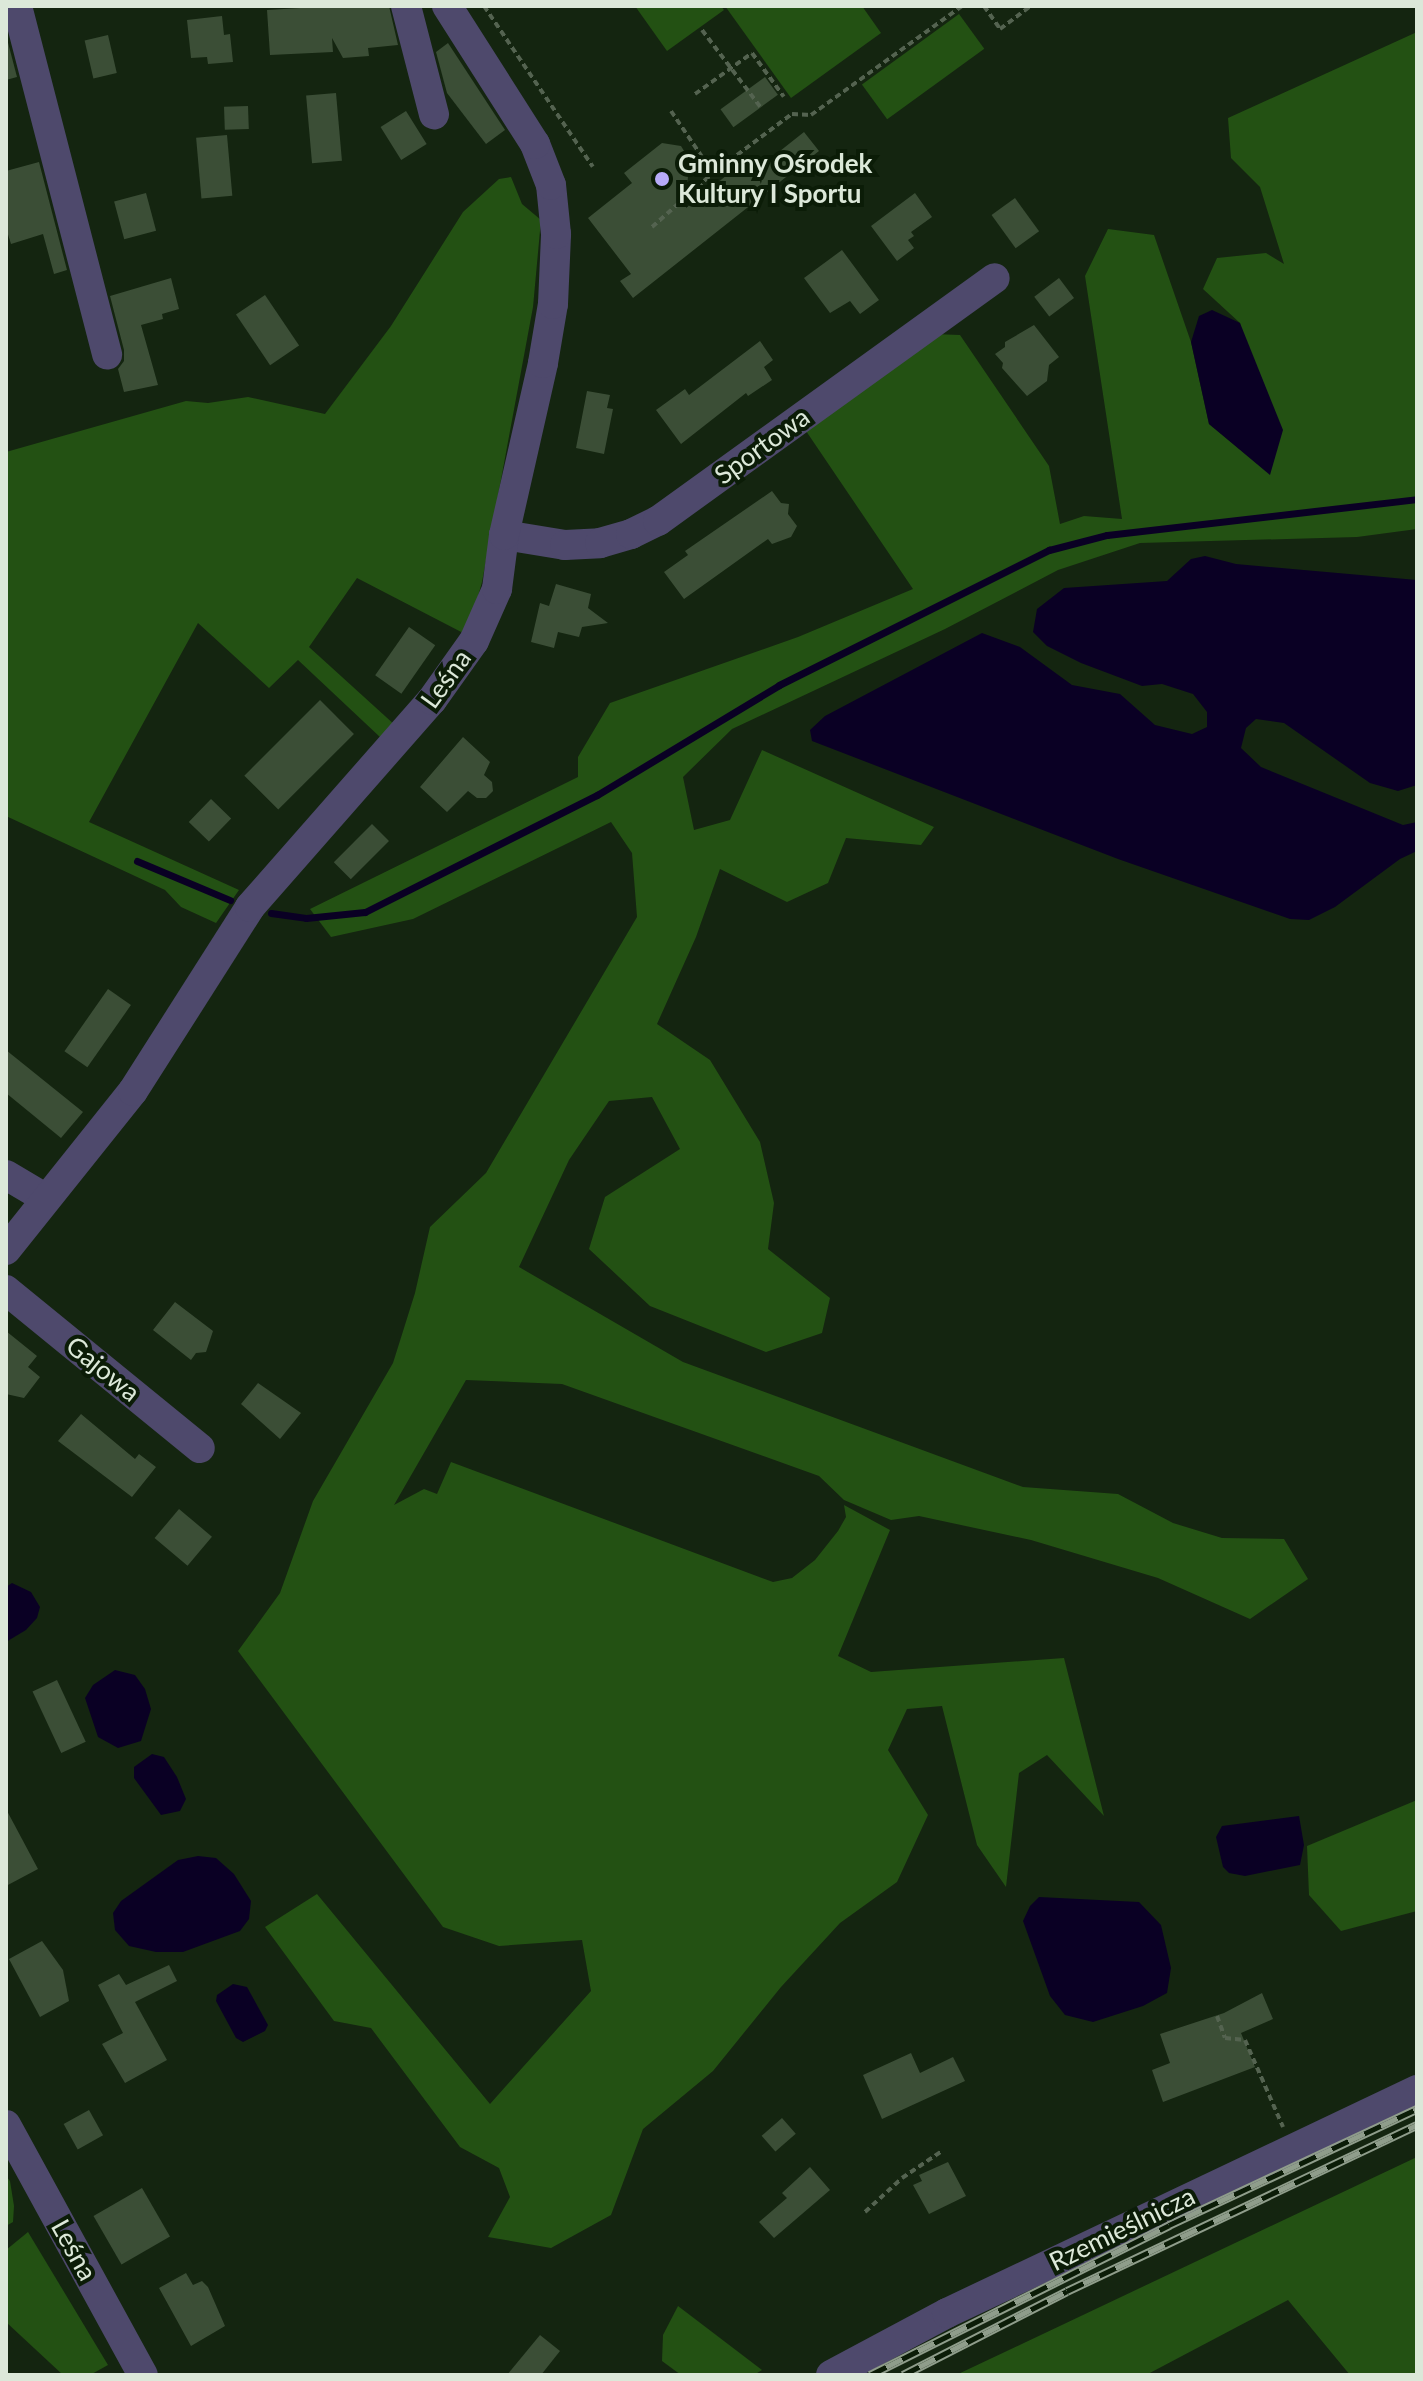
<!DOCTYPE html>
<meta charset="utf-8">
<style>
body{margin:0}
#map{position:relative;width:1423px;height:2381px;overflow:hidden;background:#142510;font-family:Lato,sans-serif}
div>[style]{position:absolute}
[style*='--x']{left:calc(var(--x)*1px);top:calc(var(--y)*1px);width:calc(var(--w)*1px);rotate:calc(var(--a)*1deg)}
.green>*{inset:0;background:#235113;transform-origin:0 0}
.water>*{inset:0;background:#0a0024}
.stream>*{height:7px;margin:-3.5px;padding:0 3.5px;transform-origin:3.5px;border-radius:3.5px;background:#0a0024}
.building>*{inset:0;background:#3b4e36;transform-origin:0 0}
.path>*{height:4px;margin-top:-2px;transform-origin:0;background:repeating-linear-gradient(90deg,#546350 0 6px,transparent 0 10px)}
.minor>*{height:30px;margin:-15px;padding:0 15px;transform-origin:15px;border-radius:15px;background:#4e496c}
.rail>*{height:9px;margin-top:-4.5px;transform-origin:0;background:repeating-linear-gradient(90deg,#0b1c07 0 18px,#8f9d8b 0 36px);box-sizing:border-box;border-block:2px solid #8f9d8b}
.dots>*{width:22px;height:22px;translate:-50% -50%;box-sizing:border-box;border:4px solid #0b1c07;border-radius:50%}
span{translate:-50% -50%;white-space:nowrap;text-align:center;line-height:1.15;-webkit-text-stroke:8px #0b1c07;paint-order:stroke}
.poi-label{font-size:26px;color:#dce8d9;font-weight:700}
.left{translate:0 -50%;text-align:left}
.street-label{font-size:26px;color:#dce8d9}
.frame{position:absolute;inset:0;border:8px solid #dce8d9;pointer-events:none}
</style>
<div id="map">
<div class="green">
<div style="clip-path:polygon(635px 6px,721px 6px,724px 10px,667px 51px)"></div>
<div style="clip-path:polygon(725px 6px,862px 6px,881px 33px,791px 98px)"></div>
<div style="left:959px;top:14px;width:43px;height:120px;rotate:54deg"></div>
<div style="clip-path:polygon(1417px 32px,1417px 529px,1357px 537px,1140px 543px,1058px 570px,945px 629px,732px 729px,683px 777px,694px 830px,730px 820px,762px 750px,934px 827px,921px 845px,846px 838px,828px 883px,787px 902px,720px 869px,696px 937px,657px 1024px,710px 1060px,760px 1142px,774px 1203px,768px 1249px,830px 1298px,822px 1333px,766px 1352px,650px 1306px,589px 1249px,605px 1197px,680px 1149px,652px 1097px,609px 1101px,569px 1160px,519px 1267px,683px 1362px,1023px 1487px,1118px 1494px,1173px 1523px,1222px 1538px,1284px 1539px,1308px 1579px,1250px 1619px,1158px 1578px,1031px 1540px,919px 1516px,891px 1520px,844px 1500px,819px 1476px,562px 1384px,466px 1380px,394px 1505px,424px 1489px,437px 1494px,451px 1462px,773px 1582px,792px 1578px,815px 1560px,838px 1531px,846px 1517px,844px 1505px,890px 1530px,838px 1656px,871px 1672px,1064px 1658px,1104px 1816px,1047px 1755px,1019px 1773px,1006px 1887px,977px 1845px,942px 1706px,907px 1709px,888px 1750px,928px 1815px,897px 1882px,840px 1923px,781px 1987px,713px 2071px,643px 2129px,611px 2215px,551px 2248px,488px 2237px,510px 2197px,499px 2168px,460px 2147px,371px 2028px,334px 2021px,265px 1927px,317px 1894px,490px 2104px,591px 1991px,582px 1940px,499px 1946px,443px 1927px,238px 1651px,280px 1593px,313px 1501px,393px 1363px,415px 1293px,430px 1227px,486px 1173px,637px 917px,632px 853px,611px 822px,413px 919px,331px 937px,310px 909px,578px 777px,578px 757px,610px 703px,798px 637px,913px 589px,804px 428px,933px 334px,960px 335px,1049px 466px,1060px 524px,1084px 516px,1122px 519px,1085px 276px,1108px 229px,1154px 235px,1191px 342px,1209px 424px,1270px 474px,1240px 323px,1203px 289px,1217px 258px,1266px 253px,1284px 264px,1260px 187px,1231px 158px,1228px 118px)"></div>
<div style="clip-path:polygon(511px 177px,522px 204px,541px 220px,533px 307px,482px 582px,467px 635px,357px 578px,309px 647px,396px 726px,381px 738px,298px 660px,269px 688px,198px 623px,89px 822px,239px 890px,216px 923px,181px 907px,165px 890px,6px 816px,6px 452px,186px 401px,208px 403px,248px 397px,325px 414px,391px 326px,463px 212px,499px 179px)"></div>
<div style="clip-path:polygon(1417px 1800px,1417px 1911px,1341px 1931px,1309px 1895px,1307px 1846px)"></div>
<div style="clip-path:polygon(1417px 2157px,1417px 2375px,1350px 2375px,1288px 2300px,1146px 2375px,956px 2375px)"></div>
<div style="clip-path:polygon(6px 2176px,10px 2181px,14px 2206px,13px 2222px,6px 2226px)"></div>
<div style="clip-path:polygon(28px 2232px,108px 2365px,90px 2375px,63px 2375px,6px 2322px,6px 2250px)"></div>
<div style="clip-path:polygon(678px 2306px,762px 2370px,754px 2375px,681px 2375px,662px 2361px,663px 2335px)"></div>
</div>
<div class="water">
<div style="clip-path:polygon(1212px 310px,1240px 323px,1283px 430px,1270px 475px,1209px 424px,1191px 342px,1199px 316px)"></div>
<div style="clip-path:polygon(1205px 556px,1236px 564px,1417px 580px,1417px 785px,1398px 791px,1370px 783px,1284px 723px,1256px 719px,1246px 728px,1241px 748px,1261px 767px,1403px 825px,1417px 822px,1417px 851px,1400px 859px,1335px 907px,1309px 920px,1290px 919px,1118px 859px,812px 741px,810px 730px,825px 716px,982px 633px,1020px 647px,1072px 685px,1120px 694px,1155px 725px,1192px 734px,1207px 727px,1207px 712px,1193px 694px,1162px 684px,1142px 686px,1081px 663px,1047px 646px,1033px 632px,1037px 609px,1064px 588px,1167px 581px,1191px 559px)"></div>
<div style="clip-path:polygon(12px 1583px,31px 1592px,40px 1607px,37px 1618px,26px 1630px,6px 1642px,6px 1587px)"></div>
<div style="clip-path:polygon(115px 1670px,135px 1675px,145px 1689px,151px 1709px,141px 1741px,118px 1748px,98px 1737px,85px 1698px,93px 1685px)"></div>
<div style="clip-path:polygon(152px 1754px,164px 1757px,177px 1777px,186px 1799px,180px 1811px,161px 1815px,134px 1778px,134px 1767px)"></div>
<div style="clip-path:polygon(1299px 1816px,1304px 1845px,1300px 1865px,1245px 1876px,1229px 1873px,1223px 1867px,1216px 1837px,1222px 1826px)"></div>
<div style="clip-path:polygon(198px 1856px,216px 1858px,234px 1874px,251px 1901px,249px 1919px,240px 1931px,183px 1952px,156px 1952px,129px 1946px,115px 1930px,113px 1913px,121px 1901px,178px 1860px)"></div>
<div style="clip-path:polygon(1039px 1897px,1139px 1902px,1161px 1925px,1171px 1968px,1167px 1993px,1143px 2006px,1093px 2022px,1065px 2015px,1050px 1996px,1023px 1921px,1030px 1906px)"></div>
<div style="clip-path:polygon(233px 1984px,247px 1987px,268px 2025px,265px 2031px,243px 2042px,236px 2038px,216px 2001px,217px 1995px)"></div>
</div>
<div class="stream">
<div style="--x:137;--y:861;--w:101;--a:22.8"></div>
<div style="--x:271;--y:913;--w:35;--a:8"></div>
<div style="--x:306;--y:918;--w:59;--a:-5.8"></div>
<div style="--x:365;--y:912;--w:260;--a:-26.8"></div>
<div style="--x:597;--y:795;--w:213;--a:-31.1"></div>
<div style="--x:779;--y:685;--w:302;--a:-26.6"></div>
<div style="--x:1049;--y:550;--w:60;--a:-14.5"></div>
<div style="--x:1107;--y:535;--w:312;--a:-6.6"></div>
</div>
<div class="building">
<div style="clip-path:polygon(334px 6px,389px 6px,398px 45px,368px 48px,369px 56px,343px 58px,332px 38px,333px 52px,270px 55px,267px 10px)"></div>
<div style="clip-path:polygon(222px 16px,224px 35px,230px 34px,233px 62px,208px 64px,207px 57px,191px 58px,187px 20px)"></div>
<div style="clip-path:polygon(6px 35px,17px 77px,6px 80px)"></div>
<div style="left:108px;top:35px;width:39px;height:24px;rotate:77deg"></div>
<div style="clip-path:polygon(448px 43px,505px 130px,486px 144px,447px 93px,436px 52px)"></div>
<div style="left:765px;top:77px;width:22px;height:55px;rotate:54deg"></div>
<div style="left:336px;top:93px;width:68px;height:30px;rotate:85deg"></div>
<div style="left:248px;top:106px;width:23px;height:24px;rotate:88deg"></div>
<div style="left:406px;top:111px;width:39px;height:30px;rotate:58deg"></div>
<div style="clip-path:polygon(804px 132px,819px 151px,633px 298px,620px 281px,631px 274px,588px 218px,632px 183px,624px 173px,662px 143px,681px 146px,689px 159px,686px 208px,742px 163px,751px 174px)"></div>
<div style="left:227px;top:135px;width:61px;height:31px;rotate:85deg"></div>
<div style="clip-path:polygon(39px 162px,67px 270px,54px 274px,43px 234px,11px 244px,6px 228px,6px 171px)"></div>
<div style="left:146px;top:193px;width:39px;height:33px;rotate:75deg"></div>
<div style="clip-path:polygon(915px 193px,932px 217px,911px 232px,914px 236px,908px 240px,914px 248px,897px 261px,871px 226px)"></div>
<div style="left:1015px;top:198px;width:41px;height:29px;rotate:54deg"></div>
<div style="clip-path:polygon(842px 250px,879px 300px,860px 314px,850px 301px,830px 313px,804px 278px)"></div>
<div style="clip-path:polygon(171px 278px,179px 309px,162px 314px,163px 319px,141px 325px,158px 385px,124px 392px,118px 369px,124px 361px,124px 350px,110px 296px)"></div>
<div style="left:1059px;top:278px;width:25px;height:31px;rotate:53deg"></div>
<div style="left:265px;top:295px;width:61px;height:35px;rotate:56deg"></div>
<div style="clip-path:polygon(1034px 325px,1059px 357px,1049px 365px,1047px 381px,1027px 396px,1002px 368px,1003px 363px,995px 354px,1005px 347px,1005px 342px)"></div>
<div style="clip-path:polygon(760px 341px,773px 360px,764px 367px,772px 380px,748px 396px,746px 393px,681px 444px,656px 410px,685px 389px,689px 395px)"></div>
<div style="clip-path:polygon(587px 391px,610px 395px,607px 408px,613px 409px,604px 454px,576px 448px)"></div>
<div style="clip-path:polygon(772px 491px,781px 503px,789px 504px,788px 514px,797px 526px,791px 537px,772px 544px,768px 539px,684px 599px,664px 572px,688px 555px,685px 551px)"></div>
<div style="clip-path:polygon(556px 584px,591px 594px,588px 608px,608px 623px,582px 627px,579px 637px,558px 632px,554px 648px,531px 642px,540px 603px,549px 606px)"></div>
<div style="left:409px;top:627px;width:32px;height:59px;rotate:35deg"></div>
<div style="left:320px;top:700px;width:48px;height:107px;rotate:45deg"></div>
<div style="clip-path:polygon(463px 737px,490px 762px,484px 775px,492px 782px,493px 791px,486px 798px,477px 798px,468px 791px,447px 812px,420px 787px)"></div>
<div style="left:211px;top:799px;width:28px;height:32px;rotate:44deg"></div>
<div style="left:372px;top:824px;width:24px;height:54px;rotate:45deg"></div>
<div style="left:108px;top:989px;width:28px;height:76px;rotate:35deg"></div>
<div style="clip-path:polygon(6px 1050px,83px 1112px,61px 1138px,6px 1093px)"></div>
<div style="clip-path:polygon(175px 1302px,213px 1331px,206px 1352px,196px 1353px,191px 1360px,153px 1330px)"></div>
<div style="clip-path:polygon(6px 1331px,37px 1356px,28px 1367px,40px 1377px,24px 1398px,6px 1394px)"></div>
<div style="clip-path:polygon(258px 1383px,301px 1413px,280px 1439px,241px 1404px)"></div>
<div style="clip-path:polygon(81px 1414px,135px 1459px,139px 1454px,156px 1467px,132px 1497px,58px 1441px)"></div>
<div style="left:179px;top:1509px;width:43px;height:38px;rotate:40deg"></div>
<div style="left:57px;top:1680px;width:68px;height:27px;rotate:65deg"></div>
<div style="clip-path:polygon(6px 1809px,38px 1869px,6px 1886px)"></div>
<div style="clip-path:polygon(42px 1941px,63px 1970px,69px 2001px,40px 2017px,9px 1959px)"></div>
<div style="clip-path:polygon(169px 1965px,177px 1981px,135px 2002px,167px 2060px,125px 2083px,102px 2044px,123px 2033px,98px 1985px,119px 1974px,126px 1985px)"></div>
<div style="clip-path:polygon(1262px 1993px,1273px 2019px,1241px 2033px,1255px 2067px,1163px 2102px,1152px 2070px,1170px 2063px,1160px 2034px,1224px 2013px)"></div>
<div style="clip-path:polygon(911px 2053px,920px 2073px,953px 2057px,965px 2081px,882px 2119px,863px 2075px)"></div>
<div style="left:89px;top:2110px;width:29px;height:29px;rotate:61deg"></div>
<div style="left:782px;top:2118px;width:21px;height:27px;rotate:49deg"></div>
<div style="clip-path:polygon(948px 2162px,966px 2196px,929px 2214px,913px 2185px,922px 2181px,919px 2175px)"></div>
<div style="clip-path:polygon(810px 2167px,830px 2190px,774px 2238px,759px 2222px,787px 2198px,782px 2193px)"></div>
<div style="left:142px;top:2188px;width:56px;height:56px;rotate:60deg"></div>
<div style="clip-path:polygon(186px 2273px,193px 2285px,202px 2281px,208px 2287px,225px 2326px,191px 2346px,159px 2288px)"></div>
<div style="clip-path:polygon(540px 2335px,560px 2351px,541px 2375px,507px 2375px)"></div>
</div>
<div class="path">
<div style="--x:484;--y:6;--w:194;--a:55.9"></div>
<div style="--x:984;--y:6;--w:28;--a:55"></div>
<div style="--x:1000;--y:29;--w:38;--a:-37"></div>
<div style="--x:702;--y:30;--w:99;--a:52.8"></div>
<div style="--x:695;--y:94;--w:70;--a:-35.7"></div>
<div style="--x:752;--y:53;--w:54;--a:54"></div>
<div style="--x:671;--y:111;--w:75;--a:55.9"></div>
<div style="--x:713;--y:173;--w:99;--a:-36.8"></div>
<div style="--x:792;--y:114;--w:19;--a:3"></div>
<div style="--x:811;--y:115;--w:186;--a:-35.8"></div>
<div style="--x:652;--y:227;--w:81;--a:-41.5"></div>
<div style="--x:1217;--y:2016;--w:23;--a:70"></div>
<div style="--x:1225;--y:2038;--w:20;--a:6"></div>
<div style="--x:1245;--y:2040;--w:95;--a:66.4"></div>
<div style="--x:865;--y:2212;--w:50;--a:-42.6"></div>
<div style="--x:902;--y:2178;--w:48;--a:-34"></div>
</div>
<div class="minor">
<div style="--x:17;--y:6;--w:360;--a:75.5"></div>
<div style="--x:406;--y:6;--w:112;--a:75.5"></div>
<div style="--x:504;--y:535;--w:62;--a:9.3"></div>
<div style="--x:565;--y:545;--w:35;--a:-3"></div>
<div style="--x:600;--y:543;--w:32;--a:-16"></div>
<div style="--x:631;--y:534;--w:30;--a:-26"></div>
<div style="--x:658;--y:521;--w:415;--a:-35.8"></div>
<div style="--x:6;--y:1175;--w:45;--a:30.5"></div>
<div style="--x:6;--y:1250;--w:203;--a:-51.4"></div>
<div style="--x:133;--y:1091;--w:218;--a:-57.5"></div>
<div style="--x:250;--y:907;--w:276;--a:-48.7"></div>
<div style="--x:432;--y:700;--w:72;--a:-54.6"></div>
<div style="--x:474;--y:641;--w:57;--a:-66.1"></div>
<div style="--x:497;--y:589;--w:54;--a:-82.6"></div>
<div style="--x:504;--y:535;--w:176;--a:-77.2"></div>
<div style="--x:543;--y:363;--w:60;--a:-80.4"></div>
<div style="--x:553;--y:304;--w:70;--a:-87.5"></div>
<div style="--x:556;--y:234;--w:49;--a:-95.8"></div>
<div style="--x:551;--y:185;--w:44;--a:-111.3"></div>
<div style="--x:535;--y:144;--w:164;--a:-122.5"></div>
<div style="--x:6;--y:1290;--w:250;--a:39.2"></div>
<div style="--x:6;--y:2125;--w:285;--a:61.3"></div>
<div style="--x:831;--y:2375;--w:132;--a:-28.1"></div>
<div style="--x:947;--y:2313;--w:520;--a:-25.38"></div>
</div>
<div class="rail">
<div style="--x:870;--y:2375;--w:335;--a:-26.6"></div>
<div style="--x:1169;--y:2225;--w:274;--a:-25.1"></div>
<div style="--x:903;--y:2375;--w:184;--a:-27.1"></div>
<div style="--x:1067;--y:2291;--w:387;--a:-25.4"></div>
</div>
<div class="dots">
<div style="left:662px;top:179px;background:#b7abf8"></div>
</div>
<div class="poi-label">
<span class="left" style="left:678px;top:179px">Gminny Ośrodek<br>Kultury I Sportu</span>
</div>
<div class="street-label">
<span style="left:762px;top:446px;rotate:-36deg">Sportowa</span>
<span style="left:446px;top:679px;rotate:-54deg">Leśna</span>
<span style="left:103px;top:1369px;rotate:39deg">Gajowa</span>
<span style="left:1122px;top:2229px;rotate:-26deg">Rzemieślnicza</span>
<span style="left:74px;top:2250px;rotate:61deg">Leśna</span>
</div>
<div class="frame"></div>
</div>
